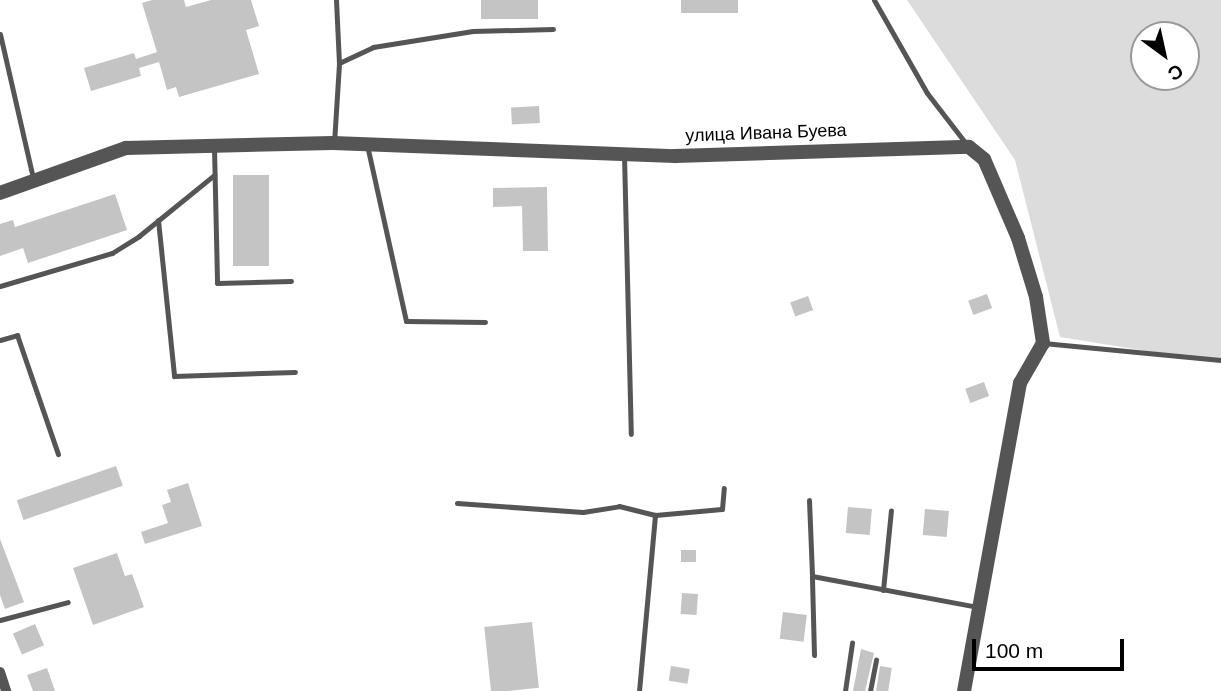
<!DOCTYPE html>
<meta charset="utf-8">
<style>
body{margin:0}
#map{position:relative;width:1221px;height:691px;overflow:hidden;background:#fff;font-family:Helvetica,sans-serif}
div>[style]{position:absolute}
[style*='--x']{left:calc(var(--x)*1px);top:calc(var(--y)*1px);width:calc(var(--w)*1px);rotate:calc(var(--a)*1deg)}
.green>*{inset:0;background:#dcdcdc}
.building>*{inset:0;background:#c4c4c4;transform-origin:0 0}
.service>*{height:5px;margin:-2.5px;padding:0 2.5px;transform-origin:2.5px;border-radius:2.5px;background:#555}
.minor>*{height:10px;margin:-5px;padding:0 5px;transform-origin:5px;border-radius:5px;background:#555}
.tertiary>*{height:14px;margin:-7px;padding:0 7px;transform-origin:7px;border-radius:7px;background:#555}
span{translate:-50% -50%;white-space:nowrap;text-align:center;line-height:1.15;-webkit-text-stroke:5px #fff;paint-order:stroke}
.street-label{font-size:18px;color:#000}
.north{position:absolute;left:1130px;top:21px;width:70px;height:70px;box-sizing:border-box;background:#fff;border:2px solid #999;border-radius:50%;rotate:147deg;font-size:19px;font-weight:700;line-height:28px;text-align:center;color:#000}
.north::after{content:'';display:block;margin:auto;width:24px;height:32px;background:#000;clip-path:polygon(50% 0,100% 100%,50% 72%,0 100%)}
.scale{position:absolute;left:972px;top:639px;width:152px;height:32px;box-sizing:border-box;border:4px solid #000;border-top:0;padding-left:9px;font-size:21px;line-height:24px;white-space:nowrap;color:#000;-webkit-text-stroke:5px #fff;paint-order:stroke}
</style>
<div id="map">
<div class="green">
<div style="clip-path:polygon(evenodd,907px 0,1221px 0,1221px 363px,1060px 337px,1015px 160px,907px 0,1144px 35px,1186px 35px,1186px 77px,1144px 77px,1144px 35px)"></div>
</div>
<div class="building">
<div style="clip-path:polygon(152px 0,184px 0,186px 7px,211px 0,251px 0,259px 26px,246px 30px,259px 74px,179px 97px,176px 87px,167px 90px,159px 62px,139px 68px,141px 76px,91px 91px,84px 68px,134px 53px,136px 59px,157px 52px,142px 3px)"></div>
<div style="left:481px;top:0;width:57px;height:19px"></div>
<div style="left:681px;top:0;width:57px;height:13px"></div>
<div style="left:539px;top:106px;width:17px;height:28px;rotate:87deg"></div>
<div style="left:233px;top:175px;width:36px;height:91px"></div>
<div style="clip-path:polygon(547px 187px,548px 251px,523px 251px,522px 206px,493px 207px,493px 188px)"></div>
<div style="clip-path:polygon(115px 194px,127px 230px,28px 263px,23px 248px,0 256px,0 224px,13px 220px,15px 227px)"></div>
<div style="left:987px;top:294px;width:15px;height:20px;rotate:70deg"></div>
<div style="left:808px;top:296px;width:15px;height:19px;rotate:70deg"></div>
<div style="left:984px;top:382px;width:15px;height:20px;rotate:70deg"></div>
<div style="left:116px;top:466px;width:21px;height:105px;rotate:71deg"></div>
<div style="clip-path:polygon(188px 483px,202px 526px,145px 544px,141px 532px,168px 523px,162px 505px,171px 502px,167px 490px)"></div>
<div style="left:848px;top:507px;width:24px;height:26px;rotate:5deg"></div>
<div style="left:925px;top:509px;width:24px;height:26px;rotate:5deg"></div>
<div style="clip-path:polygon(0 539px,24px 602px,5px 609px,0 595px)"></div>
<div style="left:681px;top:550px;width:15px;height:12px"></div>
<div style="clip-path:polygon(117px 553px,125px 576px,132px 574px,144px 607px,93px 625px,73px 568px)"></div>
<div style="left:682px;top:593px;width:16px;height:21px;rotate:4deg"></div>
<div style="left:783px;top:612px;width:24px;height:27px;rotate:7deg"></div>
<div style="left:532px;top:622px;width:66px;height:48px;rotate:84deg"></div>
<div style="left:35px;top:624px;width:23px;height:24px;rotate:67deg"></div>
<div style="clip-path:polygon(861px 649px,874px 653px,865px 691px,853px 691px)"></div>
<div style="left:671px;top:666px;width:19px;height:15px;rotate:9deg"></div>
<div style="left:880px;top:666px;width:12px;height:25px;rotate:9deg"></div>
<div style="clip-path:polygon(47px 668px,55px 691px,33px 691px,27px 675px)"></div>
</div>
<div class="service">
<div style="--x:336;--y:0;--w:63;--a:87.3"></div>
<div style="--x:874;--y:0;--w:107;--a:60.3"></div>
<div style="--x:927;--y:93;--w:66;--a:52.4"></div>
<div style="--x:0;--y:34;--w:148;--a:77.1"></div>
<div style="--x:334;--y:143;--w:80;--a:-86.4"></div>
<div style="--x:339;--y:63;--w:38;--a:-25"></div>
<div style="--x:373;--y:47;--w:101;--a:-9.1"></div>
<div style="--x:473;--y:31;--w:80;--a:-1.4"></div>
<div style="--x:367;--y:145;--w:180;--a:77.5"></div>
<div style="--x:406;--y:321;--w:79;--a:0.7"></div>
<div style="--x:214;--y:148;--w:135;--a:88.7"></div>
<div style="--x:217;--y:283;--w:74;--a:-1.5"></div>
<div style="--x:624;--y:155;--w:279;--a:88.6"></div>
<div style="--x:158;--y:220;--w:157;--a:84.1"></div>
<div style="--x:174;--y:376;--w:121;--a:-1.9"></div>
<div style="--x:0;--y:286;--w:117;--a:-16.4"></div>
<div style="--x:112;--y:253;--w:32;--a:-32"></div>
<div style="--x:139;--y:236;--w:97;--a:-39.1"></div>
<div style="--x:0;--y:340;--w:18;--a:-16"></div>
<div style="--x:17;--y:335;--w:126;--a:71"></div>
<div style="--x:1043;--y:343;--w:179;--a:5.5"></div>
<div style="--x:809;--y:500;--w:76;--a:87.7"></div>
<div style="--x:457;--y:503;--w:126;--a:4.1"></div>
<div style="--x:583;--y:512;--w:36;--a:-9"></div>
<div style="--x:619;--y:506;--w:37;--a:14"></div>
<div style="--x:883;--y:590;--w:80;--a:-84.3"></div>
<div style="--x:0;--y:620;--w:70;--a:-14.8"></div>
<div style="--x:814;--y:655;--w:79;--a:-91.5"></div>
<div style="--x:812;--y:576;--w:168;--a:10.6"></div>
<div style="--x:639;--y:691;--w:177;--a:-84.8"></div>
<div style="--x:655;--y:515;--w:67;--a:-5.1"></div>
<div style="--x:722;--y:509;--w:21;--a:-85"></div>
<div style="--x:845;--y:691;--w:49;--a:-81.7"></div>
<div style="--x:870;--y:691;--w:32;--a:-79"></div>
</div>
<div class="minor">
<div style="--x:0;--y:672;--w:20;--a:72"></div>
</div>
<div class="tertiary">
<div style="--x:0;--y:193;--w:134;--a:-19.7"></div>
<div style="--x:126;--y:148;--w:207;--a:-1.4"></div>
<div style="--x:333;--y:143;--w:342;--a:2.2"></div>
<div style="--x:675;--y:156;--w:294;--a:-1.8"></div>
<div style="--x:969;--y:147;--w:19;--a:39"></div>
<div style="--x:984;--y:159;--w:86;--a:66.7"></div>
<div style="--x:1018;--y:238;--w:62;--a:73"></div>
<div style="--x:1036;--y:297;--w:47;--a:81.3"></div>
<div style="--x:1043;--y:343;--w:46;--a:119.9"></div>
<div style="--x:1020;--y:383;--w:313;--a:100.3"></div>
</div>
<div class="street-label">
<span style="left:766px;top:133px;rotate:-2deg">улица Ивана Буева</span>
</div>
<div class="north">С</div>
<div class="scale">100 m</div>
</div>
